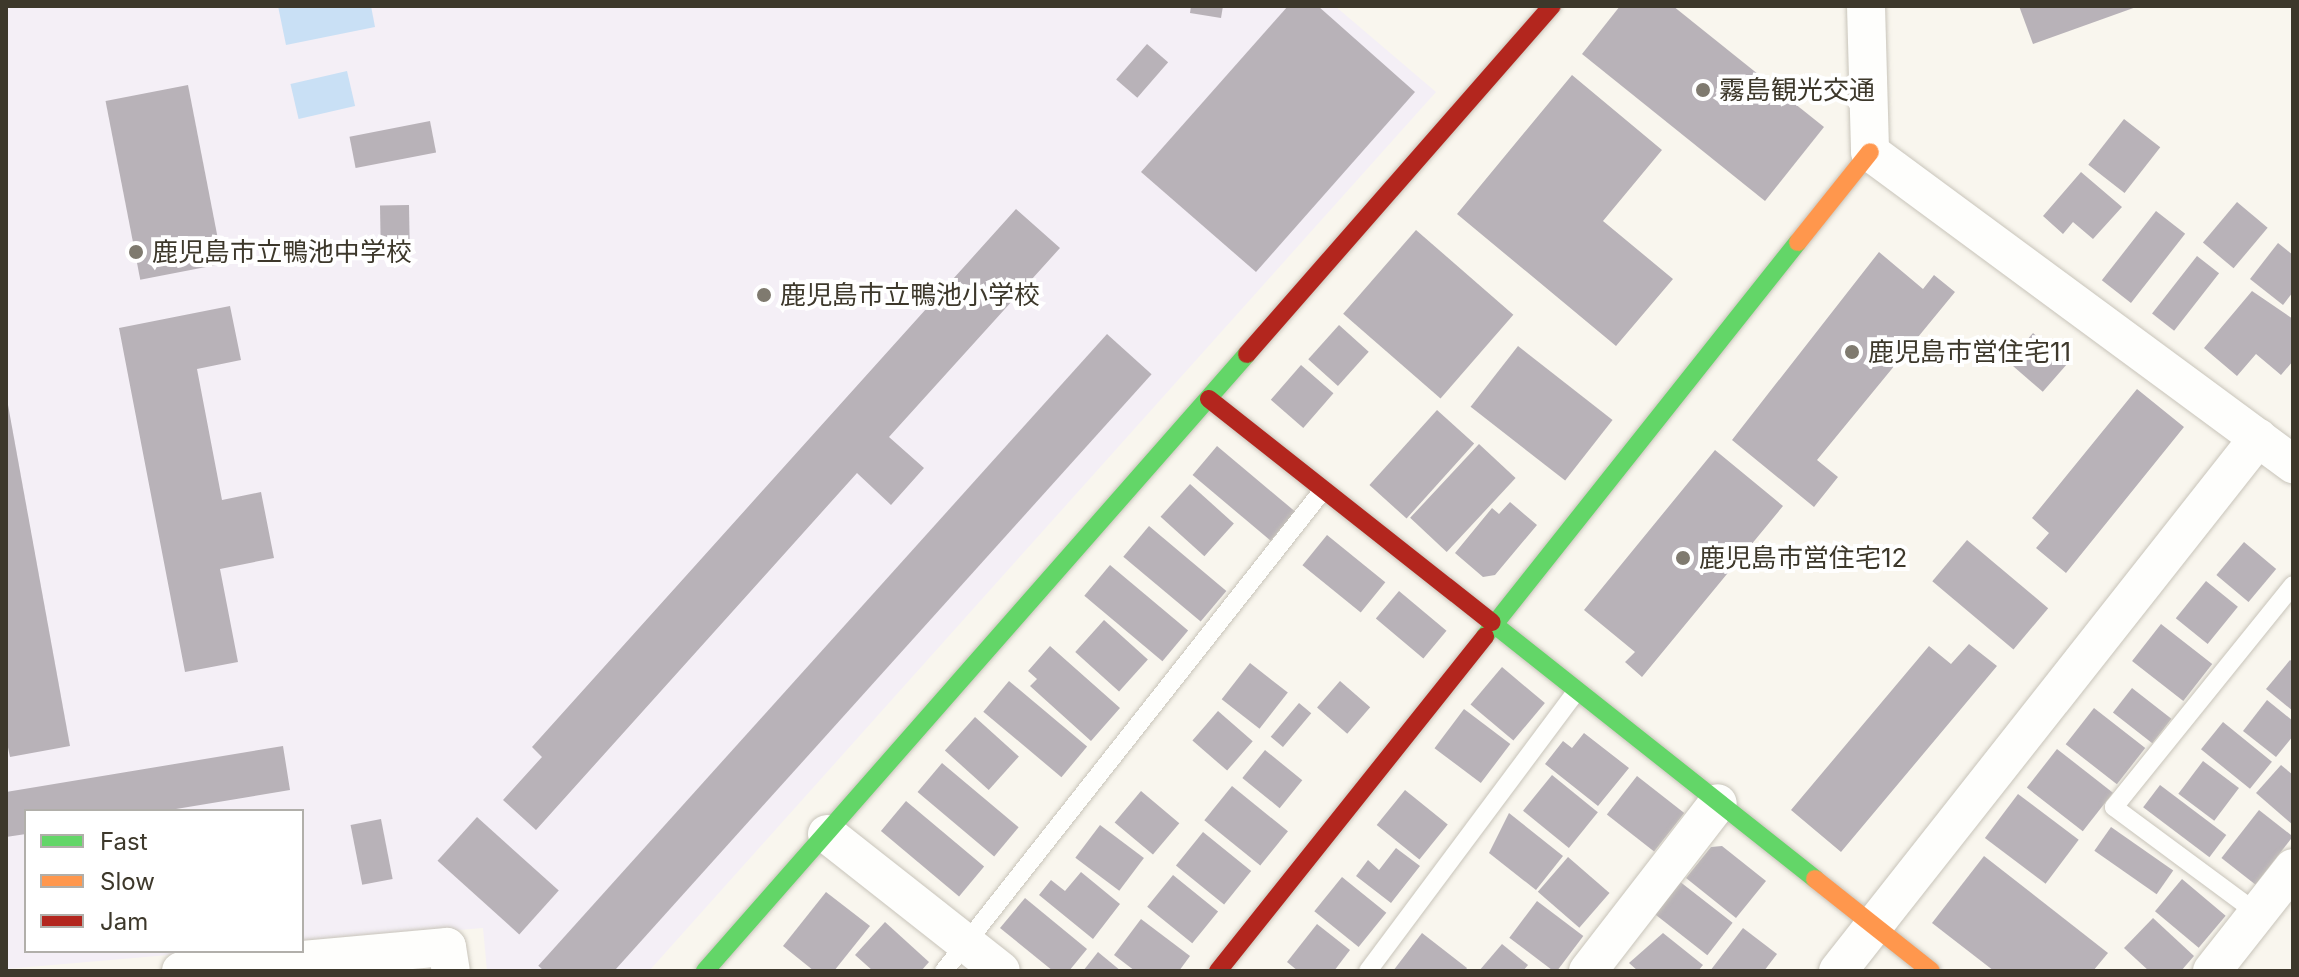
<!DOCTYPE html>
<meta charset="utf-8">
<style>
body{margin:0}
#map{position:relative;width:2299px;height:977px;overflow:hidden;background:#f9f6ee;font-family:Inter,"Noto Sans JP",sans-serif}
div>[style]{position:absolute}
[style*='--x']{left:calc(var(--x)*1px);top:calc(var(--y)*1px);width:calc(var(--w)*1px);rotate:calc(var(--a)*1deg)}
.education>*{inset:0;background:#f4eff6}
.water>*{inset:0;background:#c9e0f5;transform-origin:0 0}
.building>*{inset:0;background:#b8b2b8;transform-origin:0 0}
.roads{filter:drop-shadow(0 0 2px #c8c4ba) drop-shadow(0 0 2px #c8c4ba)}
.lane>*{height:18px;margin:-9px;padding:0 9px;transform-origin:9px;border-radius:9px;background:#fefefc}
.street>*{height:38px;margin:-19px;padding:0 19px;transform-origin:19px;border-radius:19px;background:#fefefc}
.fast>*{height:18px;margin:-9px;padding:0 9px;transform-origin:9px;border-radius:9px;background:#63d668}
.slow>*{height:18px;margin:-9px;padding:0 9px;transform-origin:9px;border-radius:9px;background:#ff974d}
.jam>*{height:18px;margin:-9px;padding:0 9px;transform-origin:9px;border-radius:9px;background:#b3261e}
.dots>*{width:22px;height:22px;translate:-50% -50%;box-sizing:border-box;border:4px solid #fff;border-radius:50%}
span{translate:-50% -50%;white-space:nowrap;text-align:center;line-height:1.15;-webkit-text-stroke:8px #fff;paint-order:stroke}
.poi-label{font-size:26px;color:#3d382b}
.left{translate:0 -50%;text-align:left}
.frame{position:absolute;inset:0;border:8px solid #3d382b;pointer-events:none}
.legend{position:absolute;left:24px;top:809px;width:280px;height:144px;box-sizing:border-box;background:#fff;border:2px solid #b1afaa;margin:0;padding:10px 14px;list-style:none;font-size:24px;color:#3d382b}
.legend li{display:flex;align-items:center;gap:16px;height:40px}
.legend b{width:40px;border:2px solid #b1afaa}
</style>
<div id="map">
<div class="education">
<div style="clip-path:polygon(6px 6px,1335px 6px,1436px 92px,649px 971px,487px 971px,483px 928px,302px 943px,302px 811px,26px 811px,26px 951px,215px 951px,6px 969px)"></div>
</div>
<div class="water">
<div style="clip-path:polygon(278px 6px,371px 6px,375px 27px,286px 45px)"></div>
<div style="left:347px;top:71px;width:36px;height:58px;rotate:77deg"></div>
</div>
<div class="building">
<div style="clip-path:polygon(1191px 6px,1223px 6px,1221px 18px,1190px 13px)"></div>
<div style="clip-path:polygon(1288px 6px,1318px 6px,1415px 92px,1256px 272px,1141px 172px)"></div>
<div style="clip-path:polygon(1620px 6px,1673px 6px,1824px 127px,1765px 201px,1582px 54px)"></div>
<div style="clip-path:polygon(2019px 6px,2139px 6px,2033px 44px)"></div>
<div style="left:1147px;top:44px;width:28px;height:47px;rotate:41deg"></div>
<div style="clip-path:polygon(1572px 75px,1662px 150px,1603px 221px,1673px 279px,1616px 346px,1457px 214px)"></div>
<div style="left:188px;top:85px;width:182px;height:84px;rotate:79deg"></div>
<div style="left:2124px;top:119px;width:46px;height:58px;rotate:38deg"></div>
<div style="left:430px;top:121px;width:32px;height:82px;rotate:79deg"></div>
<div style="clip-path:polygon(2081px 172px,2122px 207px,2093px 239px,2073px 222px,2063px 234px,2043px 216px)"></div>
<div style="left:2237px;top:202px;width:40px;height:53px;rotate:40deg"></div>
<div style="left:409px;top:205px;width:50px;height:29px;rotate:89deg"></div>
<div style="clip-path:polygon(1016px 209px,1060px 248px,889px 437px,924px 468px,891px 505px,857px 473px,536px 830px,503px 800px,542px 757px,532px 747px)"></div>
<div style="left:2156px;top:211px;width:37px;height:88px;rotate:38deg"></div>
<div style="left:1416px;top:230px;width:129px;height:111px;rotate:41deg"></div>
<div style="clip-path:polygon(2278px 243px,2293px 255px,2293px 292px,2283px 305px,2250px 279px)"></div>
<div style="clip-path:polygon(1879px 252px,1923px 289px,1934px 275px,1955px 292px,1817px 460px,1838px 477px,1814px 507px,1732px 440px)"></div>
<div style="left:2197px;top:256px;width:28px;height:73px;rotate:38deg"></div>
<div style="clip-path:polygon(2252px 291px,2293px 319px,2293px 361px,2281px 375px,2256px 354px,2237px 376px,2204px 348px)"></div>
<div style="clip-path:polygon(230px 306px,241px 360px,197px 369px,222px 500px,261px 492px,274px 558px,220px 569px,238px 662px,185px 672px,119px 328px)"></div>
<div style="left:1339px;top:325px;width:40px;height:46px;rotate:42deg"></div>
<div style="left:2033px;top:333px;width:46px;height:38px;rotate:41deg"></div>
<div style="left:1107px;top:334px;width:60px;height:850px;rotate:42deg"></div>
<div style="left:1518px;top:346px;width:120px;height:77px;rotate:38deg"></div>
<div style="left:1301px;top:365px;width:43px;height:46px;rotate:41deg"></div>
<div style="clip-path:polygon(2137px 389px,2184px 427px,2066px 573px,2036px 548px,2049px 533px,2032px 518px)"></div>
<div style="clip-path:polygon(8px 405px,70px 746px,10px 757px,6px 738px)"></div>
<div style="left:1437px;top:410px;width:50px;height:101px;rotate:42deg"></div>
<div style="left:1479px;top:444px;width:50px;height:101px;rotate:43deg"></div>
<div style="left:1217px;top:446px;width:102px;height:38px;rotate:40deg"></div>
<div style="clip-path:polygon(1715px 450px,1783px 506px,1642px 677px,1625px 662px,1635px 652px,1584px 610px)"></div>
<div style="left:1190px;top:484px;width:59px;height:44px;rotate:42deg"></div>
<div style="clip-path:polygon(1510px 502px,1537px 525px,1495px 575px,1483px 577px,1455px 553px,1492px 508px,1499px 514px)"></div>
<div style="left:1149px;top:526px;width:101px;height:40px;rotate:40deg"></div>
<div style="left:1327px;top:535px;width:75px;height:39px;rotate:39deg"></div>
<div style="left:1967px;top:540px;width:106px;height:54px;rotate:40deg"></div>
<div style="left:2244px;top:542px;width:42px;height:43px;rotate:40deg"></div>
<div style="left:1110px;top:565px;width:102px;height:40px;rotate:40deg"></div>
<div style="left:2206px;top:581px;width:41px;height:48px;rotate:39deg"></div>
<div style="left:1399px;top:591px;width:62px;height:36px;rotate:40deg"></div>
<div style="left:1104px;top:620px;width:59px;height:43px;rotate:42deg"></div>
<div style="left:2161px;top:624px;width:65px;height:47px;rotate:38deg"></div>
<div style="clip-path:polygon(1969px 644px,1997px 666px,1841px 852px,1791px 810px,1929px 646px,1951px 664px)"></div>
<div style="clip-path:polygon(1050px 646px,1120px 708px,1091px 741px,1030px 686px,1037px 679px,1028px 671px)"></div>
<div style="clip-path:polygon(2290px 660px,2293px 662px,2293px 711px,2266px 689px)"></div>
<div style="left:1250px;top:663px;width:48px;height:46px;rotate:38deg"></div>
<div style="left:1502px;top:667px;width:56px;height:49px;rotate:40deg"></div>
<div style="left:1009px;top:681px;width:102px;height:40px;rotate:40deg"></div>
<div style="left:1340px;top:681px;width:40px;height:35px;rotate:41deg"></div>
<div style="left:2132px;top:688px;width:50px;height:31px;rotate:38deg"></div>
<div style="clip-path:polygon(2267px 700px,2293px 721px,2293px 736px,2276px 757px,2243px 731px)"></div>
<div style="left:1299px;top:703px;width:16px;height:44px;rotate:40deg"></div>
<div style="left:2094px;top:708px;width:65px;height:46px;rotate:38deg"></div>
<div style="left:1464px;top:709px;width:58px;height:49px;rotate:37deg"></div>
<div style="left:1218px;top:711px;width:46px;height:39px;rotate:41deg"></div>
<div style="left:975px;top:717px;width:59px;height:45px;rotate:42deg"></div>
<div style="left:2223px;top:722px;width:63px;height:35px;rotate:39deg"></div>
<div style="clip-path:polygon(1584px 733px,1629px 768px,1598px 806px,1545px 764px,1563px 741px,1572px 748px)"></div>
<div style="clip-path:polygon(283px 746px,290px 790px,164px 811px,26px 811px,26px 834px,6px 837px,6px 792px)"></div>
<div style="left:2057px;top:749px;width:71px;height:49px;rotate:38deg"></div>
<div style="left:1265px;top:750px;width:48px;height:36px;rotate:39deg"></div>
<div style="left:2203px;top:761px;width:45px;height:41px;rotate:37deg"></div>
<div style="left:942px;top:763px;width:100px;height:38px;rotate:40deg"></div>
<div style="clip-path:polygon(2281px 765px,2293px 775px,2293px 825px,2256px 793px)"></div>
<div style="left:1552px;top:775px;width:59px;height:46px;rotate:39deg"></div>
<div style="left:1637px;top:776px;width:60px;height:49px;rotate:38deg"></div>
<div style="left:2160px;top:785px;width:83px;height:28px;rotate:37deg"></div>
<div style="left:1232px;top:786px;width:72px;height:44px;rotate:39deg"></div>
<div style="left:1405px;top:790px;width:55px;height:45px;rotate:39deg"></div>
<div style="left:1141px;top:791px;width:50px;height:41px;rotate:40deg"></div>
<div style="left:2018px;top:794px;width:76px;height:55px;rotate:37deg"></div>
<div style="left:906px;top:801px;width:102px;height:39px;rotate:40deg"></div>
<div style="left:2259px;top:810px;width:43px;height:61px;rotate:38deg"></div>
<div style="clip-path:polygon(1509px 813px,1563px 856px,1536px 890px,1489px 853px)"></div>
<div style="left:477px;top:817px;width:110px;height:59px;rotate:42deg"></div>
<div style="left:381px;top:819px;width:61px;height:31px;rotate:79deg"></div>
<div style="left:1100px;top:825px;width:55px;height:41px;rotate:37deg"></div>
<div style="left:2111px;top:827px;width:76px;height:29px;rotate:35deg"></div>
<div style="left:1203px;top:832px;width:62px;height:43px;rotate:39deg"></div>
<div style="clip-path:polygon(1722px 846px,1766px 881px,1736px 918px,1686px 878px,1711px 847px)"></div>
<div style="clip-path:polygon(1396px 848px,1420px 866px,1391px 903px,1356px 876px,1368px 860px,1379px 870px)"></div>
<div style="clip-path:polygon(1984px 856px,2108px 953px,2093px 971px,1994px 971px,1932px 923px)"></div>
<div style="left:1568px;top:857px;width:55px;height:46px;rotate:41deg"></div>
<div style="clip-path:polygon(1081px 872px,1120px 904px,1093px 939px,1039px 895px,1051px 880px,1065px 891px)"></div>
<div style="left:1173px;top:875px;width:58px;height:41px;rotate:39deg"></div>
<div style="left:1342px;top:877px;width:57px;height:44px;rotate:39deg"></div>
<div style="left:2182px;top:879px;width:57px;height:42px;rotate:40deg"></div>
<div style="left:1679px;top:881px;width:68px;height:41px;rotate:38deg"></div>
<div style="clip-path:polygon(826px 892px,870px 926px,834px 971px,814px 971px,783px 946px)"></div>
<div style="clip-path:polygon(1025px 898px,1087px 949px,1069px 971px,1053px 971px,1000px 928px)"></div>
<div style="left:1537px;top:901px;width:58px;height:46px;rotate:37deg"></div>
<div style="clip-path:polygon(2153px 918px,2194px 956px,2181px 971px,2149px 971px,2124px 948px)"></div>
<div style="clip-path:polygon(1141px 919px,1190px 956px,1179px 971px,1135px 971px,1114px 955px)"></div>
<div style="clip-path:polygon(885px 922px,929px 962px,921px 971px,873px 971px,855px 955px)"></div>
<div style="clip-path:polygon(1317px 924px,1350px 950px,1334px 971px,1298px 971px,1287px 962px)"></div>
<div style="clip-path:polygon(1743px 928px,1777px 954px,1764px 971px,1710px 971px)"></div>
<div style="clip-path:polygon(1422px 933px,1467px 968px,1465px 971px,1393px 971px)"></div>
<div style="clip-path:polygon(1663px 933px,1703px 965px,1698px 971px,1638px 971px,1629px 963px)"></div>
<div style="clip-path:polygon(1502px 944px,1528px 965px,1523px 971px,1479px 971px)"></div>
<div style="clip-path:polygon(1098px 952px,1121px 971px,1083px 971px)"></div>
</div>
<div class="roads">
<div class="lane">
<div style="--x:2257;--y:913;--w:178;--a:-143.5"></div>
<div style="--x:2114;--y:807;--w:285;--a:-51.1"></div>
<div style="--x:944;--y:971;--w:612;--a:-51.76"></div>
<div style="--x:1368;--y:971;--w:349;--a:-53.3"></div>
</div>
<div class="street">
<div style="--x:1866;--y:6;--w:146;--a:88.4"></div>
<div style="--x:1870;--y:152;--w:526;--a:36.41"></div>
<div style="--x:827;--y:834;--w:221;--a:38.2"></div>
<div style="--x:181;--y:971;--w:267;--a:-5.2"></div>
<div style="--x:447;--y:947;--w:24;--a:81"></div>
<div style="--x:1588;--y:971;--w:212;--a:-52.3"></div>
<div style="--x:1838;--y:971;--w:679;--a:-51.76"></div>
<div style="--x:2212;--y:971;--w:131;--a:-51.8"></div>
</div>
<div class="fast">
<div style="--x:1491;--y:622;--w:414;--a:38.4"></div>
<div style="--x:1485;--y:636;--w:503;--a:-51.54"></div>
<div style="--x:705;--y:971;--w:821;--a:-48.7"></div>
</div>
<div class="slow">
<div style="--x:1798;--y:242;--w:115;--a:-51.3"></div>
<div style="--x:1815;--y:879;--w:148;--a:38.4"></div>
</div>
<div class="jam">
<div style="--x:1247;--y:354;--w:463;--a:-48.8"></div>
<div style="--x:1209;--y:399;--w:360;--a:38.3"></div>
<div style="--x:1218;--y:971;--w:428;--a:-51.4"></div>
</div>
</div>
<div class="dots">
<div style="left:1703px;top:90px;background:#7f7a6f"></div>
<div style="left:136px;top:252px;background:#7f7a6f"></div>
<div style="left:764px;top:295px;background:#7f7a6f"></div>
<div style="left:1852px;top:352px;background:#7f7a6f"></div>
<div style="left:1683px;top:558px;background:#7f7a6f"></div>
</div>
<div class="poi-label">
<span class="left" style="left:1719px;top:90px">霧島観光交通</span>
<span class="left" style="left:152px;top:252px">鹿児島市立鴨池中学校</span>
<span class="left" style="left:780px;top:295px">鹿児島市立鴨池小学校</span>
<span class="left" style="left:1868px;top:352px">鹿児島市営住宅11</span>
<span class="left" style="left:1699px;top:558px">鹿児島市営住宅12</span>
</div>
<div class="frame"></div>
<ul class="legend">
<li><b style="height:10px;background:#63d668"></b>Fast</li>
<li><b style="height:10px;background:#ff974d"></b>Slow</li>
<li><b style="height:10px;background:#b3261e"></b>Jam</li>
</ul>
</div>
